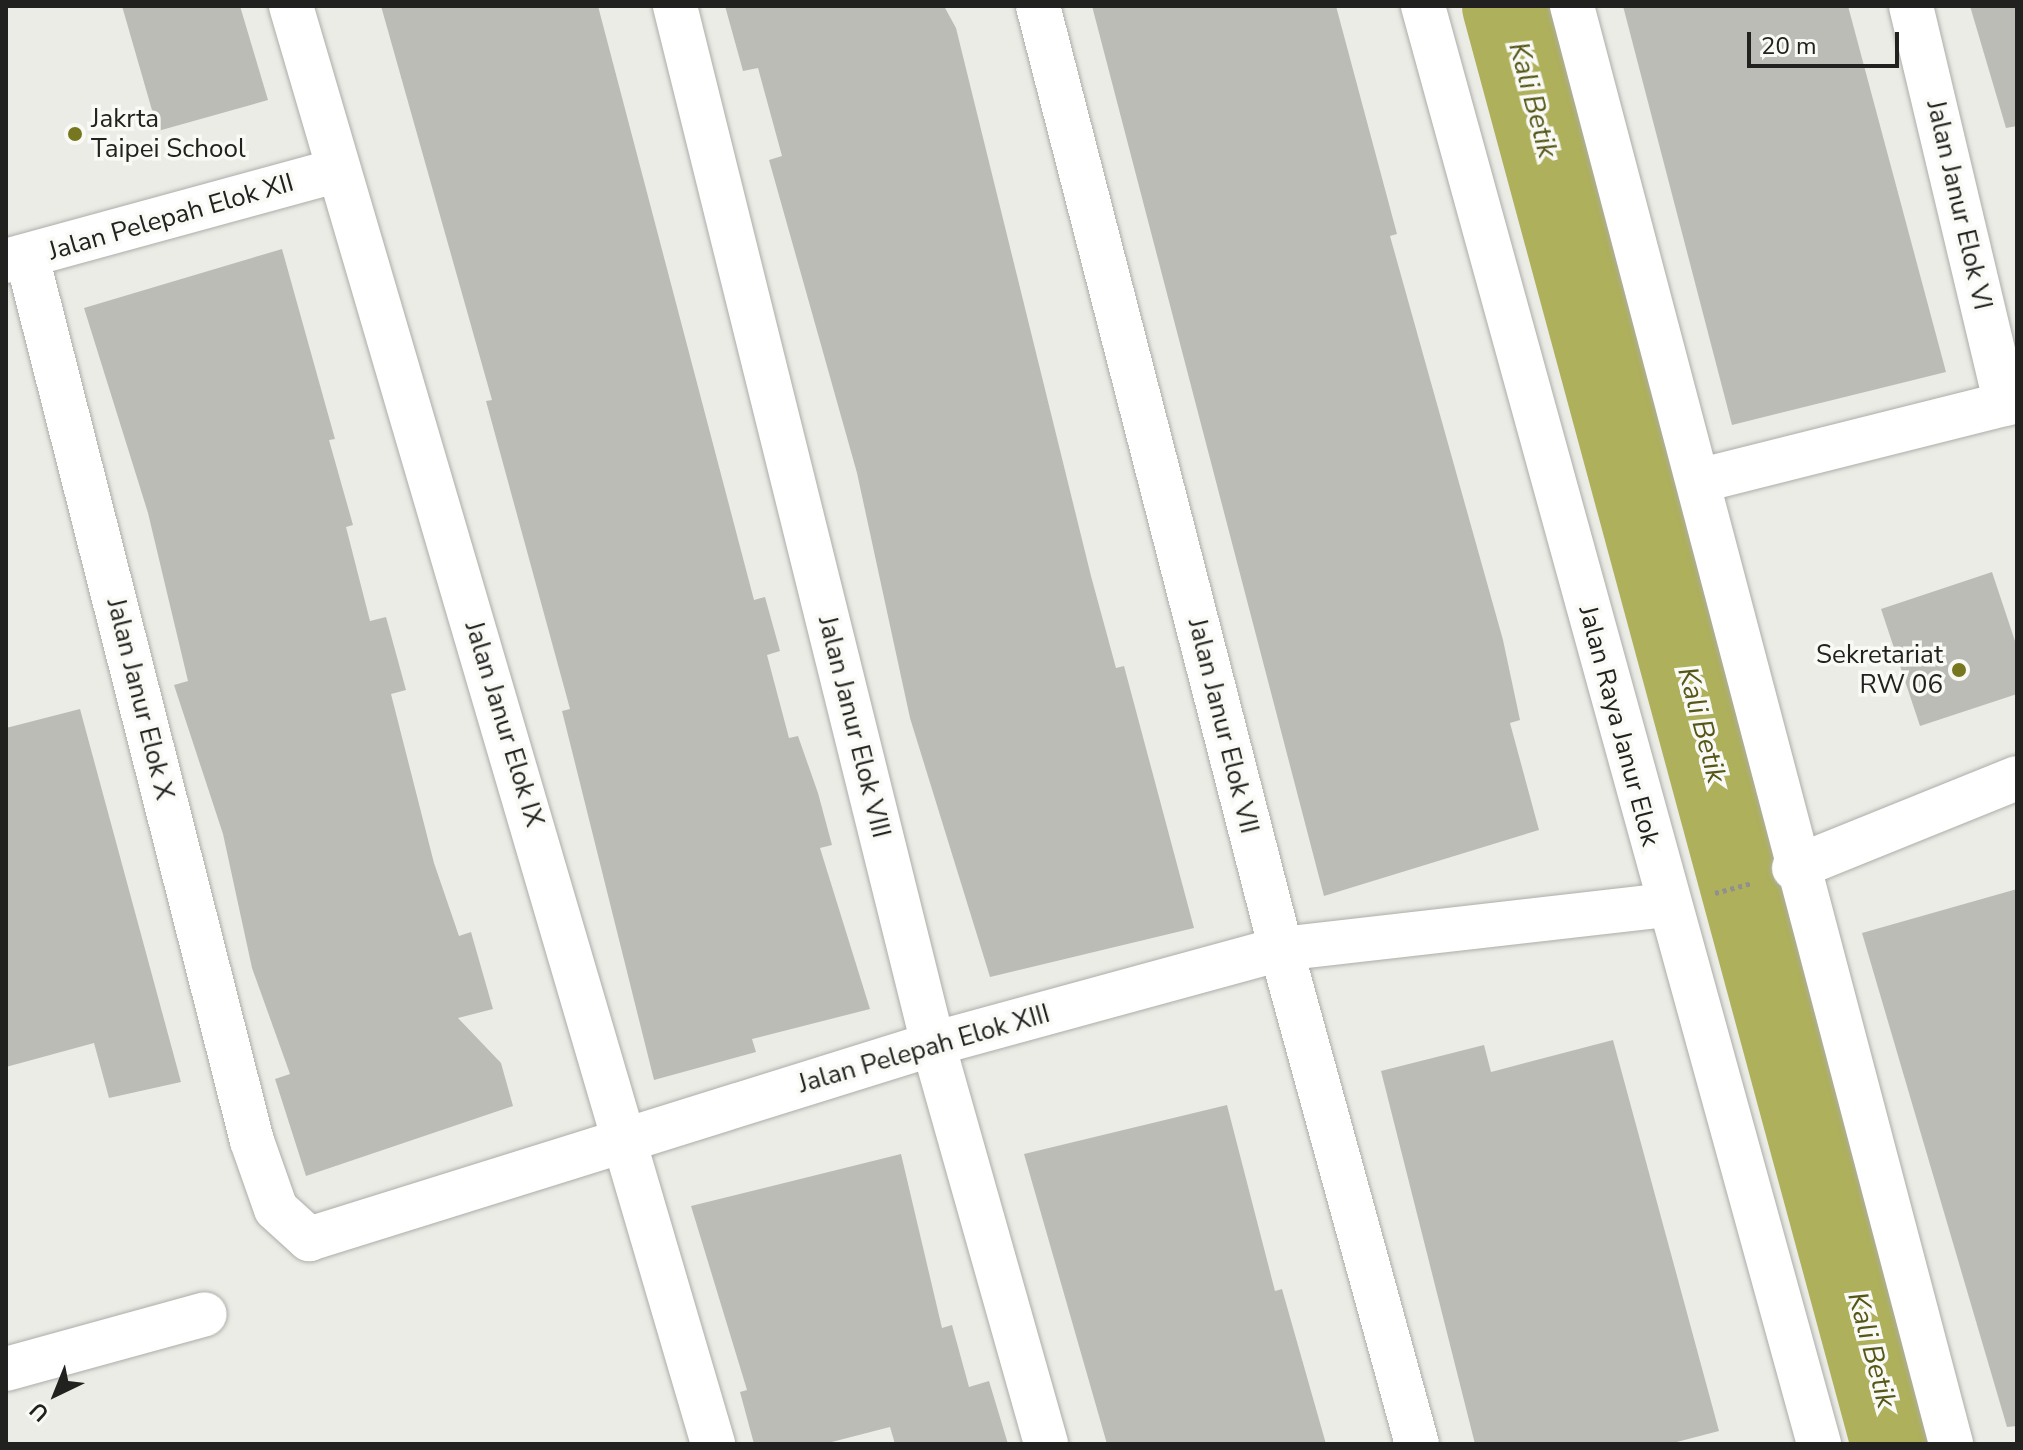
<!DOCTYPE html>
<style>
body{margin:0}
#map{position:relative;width:2023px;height:1450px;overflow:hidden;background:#ecece7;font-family:"Nunito Sans",sans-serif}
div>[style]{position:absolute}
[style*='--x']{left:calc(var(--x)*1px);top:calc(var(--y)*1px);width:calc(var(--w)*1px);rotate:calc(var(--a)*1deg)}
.river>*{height:92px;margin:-46px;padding:0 46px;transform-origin:46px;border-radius:46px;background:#aeb05c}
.building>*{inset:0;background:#bcbcb7}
.path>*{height:5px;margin-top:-2.5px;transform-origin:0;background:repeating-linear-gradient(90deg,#90908d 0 4px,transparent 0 8px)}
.roads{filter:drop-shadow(0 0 2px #adada9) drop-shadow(0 0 2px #adada9)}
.minor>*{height:44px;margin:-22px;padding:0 22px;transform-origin:22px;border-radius:22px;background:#fff}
.dots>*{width:22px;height:22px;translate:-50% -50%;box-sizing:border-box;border:4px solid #f9faf5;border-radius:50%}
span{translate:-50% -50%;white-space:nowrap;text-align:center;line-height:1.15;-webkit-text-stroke:7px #f9faf5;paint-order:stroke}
.poi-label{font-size:26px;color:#21211f}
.left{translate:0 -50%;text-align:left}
.right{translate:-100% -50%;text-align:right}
.street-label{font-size:26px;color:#21211f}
.water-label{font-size:28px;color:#555617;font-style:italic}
.frame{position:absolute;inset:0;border:8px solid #21211f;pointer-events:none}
.north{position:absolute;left:16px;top:1354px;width:80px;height:80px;-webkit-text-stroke:6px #f9faf5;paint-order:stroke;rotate:223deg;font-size:22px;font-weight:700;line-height:32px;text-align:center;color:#21211f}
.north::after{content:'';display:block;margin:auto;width:28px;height:36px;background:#21211f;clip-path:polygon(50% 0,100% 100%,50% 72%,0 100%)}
.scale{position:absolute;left:1747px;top:32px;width:152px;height:36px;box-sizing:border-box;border:4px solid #21211f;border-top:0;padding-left:10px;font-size:24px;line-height:28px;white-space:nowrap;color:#21211f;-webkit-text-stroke:6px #f9faf5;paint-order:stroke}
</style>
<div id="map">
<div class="river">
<div style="--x:1508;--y:6;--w:1490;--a:74.86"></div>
</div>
<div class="building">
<div style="clip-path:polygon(122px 6px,240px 6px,268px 100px,158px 131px)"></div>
<div style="clip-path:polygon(381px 6px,598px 6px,754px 600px,765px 597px,780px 651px,767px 655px,789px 738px,798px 736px,818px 793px,832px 845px,820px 848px,870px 1009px,752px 1039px,756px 1052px,654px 1080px,562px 711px,570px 709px,486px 401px,492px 400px)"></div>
<div style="clip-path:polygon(725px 6px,944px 6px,956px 28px,1091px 576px,1116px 668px,1124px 666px,1194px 928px,990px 977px,910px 718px,857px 473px,769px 160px,782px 156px,758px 68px,743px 71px)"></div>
<div style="clip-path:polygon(1092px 6px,1336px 6px,1397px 234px,1390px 236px,1503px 640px,1520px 720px,1510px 723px,1539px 830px,1324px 896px)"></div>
<div style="clip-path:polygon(1623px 6px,1848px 6px,1946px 372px,1732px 425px)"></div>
<div style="clip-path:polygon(1970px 6px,2017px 6px,2017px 126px,2006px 128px)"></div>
<div style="clip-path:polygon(282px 249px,335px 439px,329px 440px,353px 525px,346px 527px,370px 621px,386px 617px,406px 690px,391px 694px,434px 863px,459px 936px,471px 932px,493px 1009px,458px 1018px,501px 1063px,513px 1106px,306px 1176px,275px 1079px,290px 1074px,252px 968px,223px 834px,174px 685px,188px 681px,148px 513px,84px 308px)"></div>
<div style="clip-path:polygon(1992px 572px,2017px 647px,2017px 694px,1920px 726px,1881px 609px)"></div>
<div style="clip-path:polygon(80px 709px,181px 1082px,109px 1098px,94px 1043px,6px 1067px,6px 728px)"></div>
<div style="clip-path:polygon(2017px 889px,2017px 1426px,2007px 1427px,1862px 933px)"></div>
<div style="clip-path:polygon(1613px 1040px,1719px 1431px,1669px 1444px,1475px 1444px,1381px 1071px,1484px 1045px,1491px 1072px)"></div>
<div style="clip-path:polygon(1227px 1105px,1275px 1291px,1282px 1289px,1326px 1444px,1107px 1444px,1024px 1154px)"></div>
<div style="clip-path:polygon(901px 1154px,942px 1328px,952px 1325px,969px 1387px,989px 1381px,1008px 1444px,895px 1444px,890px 1427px,824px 1444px,754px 1444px,740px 1392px,747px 1390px,691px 1206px)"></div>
</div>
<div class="path">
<div style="--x:1715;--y:893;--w:38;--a:-15"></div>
</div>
<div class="roads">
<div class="minor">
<div style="--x:291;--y:6;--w:1499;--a:73.64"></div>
<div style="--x:675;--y:6;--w:1070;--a:76.04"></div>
<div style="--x:933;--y:1044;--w:416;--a:74.2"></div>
<div style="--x:1038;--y:6;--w:974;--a:75.55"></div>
<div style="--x:1281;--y:949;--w:513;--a:74.64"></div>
<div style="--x:1423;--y:6;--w:1492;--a:74.6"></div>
<div style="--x:1572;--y:6;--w:1487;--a:75.23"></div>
<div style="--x:1911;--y:6;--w:409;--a:76.6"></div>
<div style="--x:27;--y:257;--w:912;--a:75.72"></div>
<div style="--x:252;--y:1141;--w:72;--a:70.6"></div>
<div style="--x:276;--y:1209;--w:45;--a:42.3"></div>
<div style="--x:309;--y:1239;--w:654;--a:-17.35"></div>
<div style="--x:933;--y:1044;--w:361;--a:-15.3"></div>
<div style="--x:1281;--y:949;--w:389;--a:-6.5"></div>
<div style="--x:6;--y:261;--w:342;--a:-15.3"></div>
<div style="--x:1698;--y:481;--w:329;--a:-14.1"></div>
<div style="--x:1794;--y:868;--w:240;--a:-22"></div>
<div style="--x:6;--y:1369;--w:206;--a:-15.4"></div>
</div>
</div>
<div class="dots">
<div style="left:75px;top:134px;background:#76771e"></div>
<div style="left:1959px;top:670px;background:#76771e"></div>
</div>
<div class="poi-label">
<span class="left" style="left:91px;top:134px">Jakrta<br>Taipei School</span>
<span class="right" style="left:1943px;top:670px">Sekretariat<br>RW 06</span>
</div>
<div class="street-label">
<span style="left:1959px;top:205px;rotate:77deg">Jalan Janur Elok VI</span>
<span style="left:171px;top:217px;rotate:-16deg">Jalan Pelepah Elok XII</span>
<span style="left:140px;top:699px;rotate:76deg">Jalan Janur Elok X</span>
<span style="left:504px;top:724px;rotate:73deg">Jalan Janur Elok IX</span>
<span style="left:1223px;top:726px;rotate:76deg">Jalan Janur Elok VII</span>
<span style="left:1619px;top:726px;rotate:75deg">Jalan Raya Janur Elok</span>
<span style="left:854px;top:727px;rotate:76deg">Jalan Janur Elok VIII</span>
<span style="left:924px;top:1049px;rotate:-16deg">Jalan Pelepah Elok XIII</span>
</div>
<div class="water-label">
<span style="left:1533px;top:100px;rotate:75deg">Kali Betik</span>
<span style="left:1702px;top:725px;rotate:75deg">Kali Betik</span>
<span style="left:1872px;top:1350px;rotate:75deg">Kali Betik</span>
</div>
<div class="frame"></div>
<div class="north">U</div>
<div class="scale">20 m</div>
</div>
